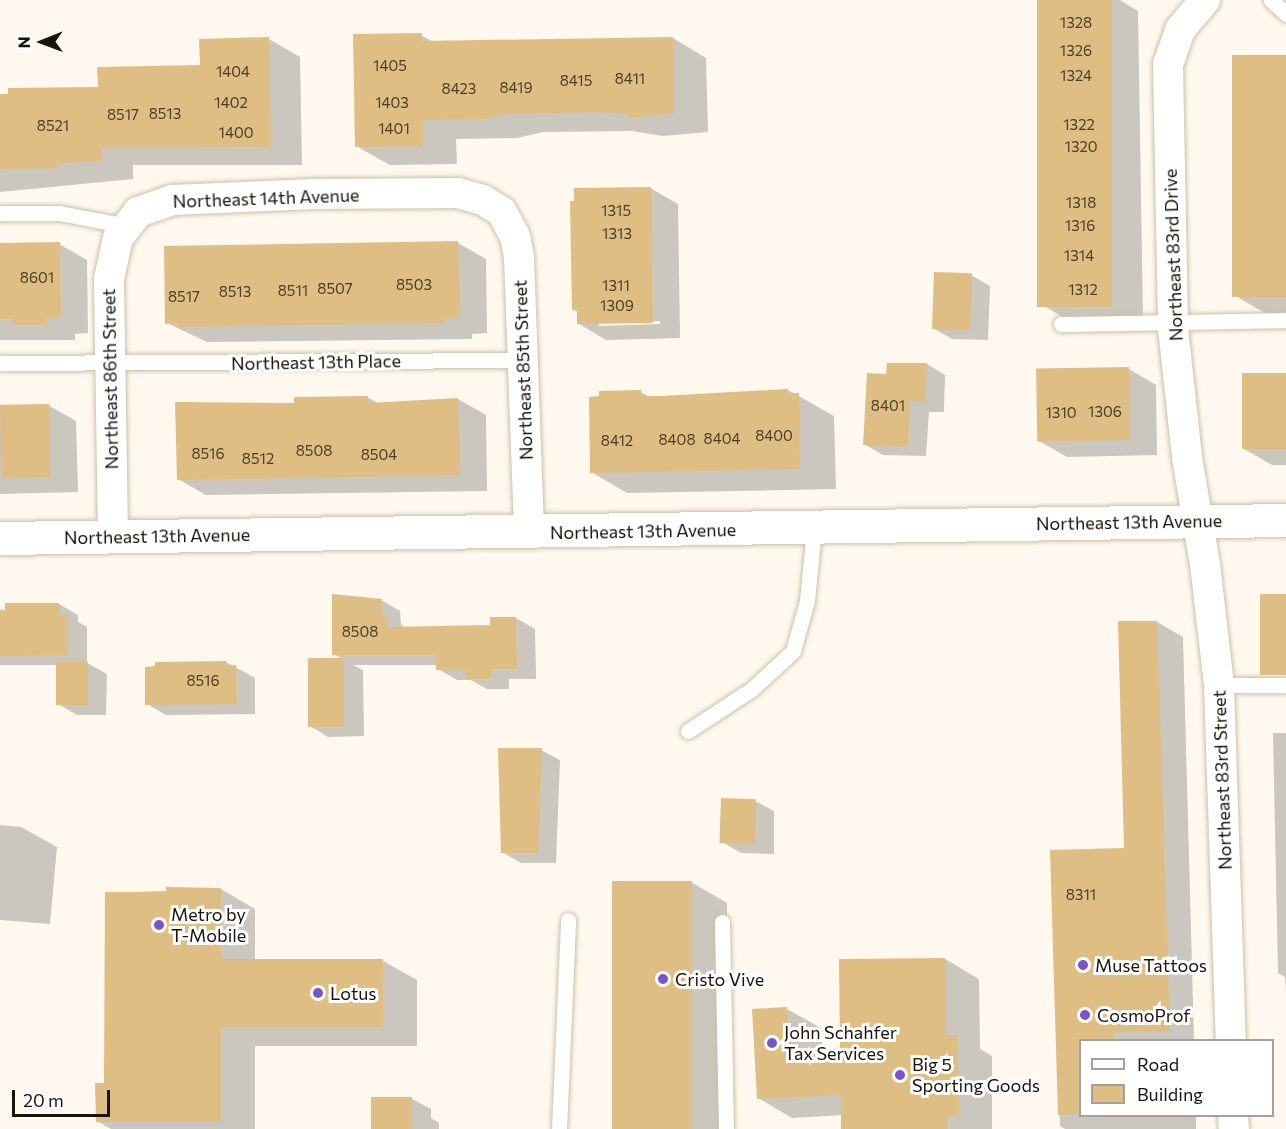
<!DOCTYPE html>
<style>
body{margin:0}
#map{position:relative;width:1286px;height:1129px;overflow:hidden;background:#fef8ee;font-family:Commissioner,sans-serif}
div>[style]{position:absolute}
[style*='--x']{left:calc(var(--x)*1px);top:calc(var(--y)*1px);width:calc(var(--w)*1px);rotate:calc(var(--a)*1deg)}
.shadow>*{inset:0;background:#0003}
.building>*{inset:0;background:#dfbe83;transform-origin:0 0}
.roads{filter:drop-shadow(0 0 2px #cec0a6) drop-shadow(0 0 2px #cec0a6)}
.service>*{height:15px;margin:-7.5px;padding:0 7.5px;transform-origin:7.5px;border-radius:7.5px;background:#fff}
.minor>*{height:30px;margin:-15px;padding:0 15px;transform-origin:15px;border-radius:15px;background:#fff}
.tertiary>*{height:33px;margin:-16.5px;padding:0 16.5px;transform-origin:16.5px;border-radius:16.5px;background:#fff}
.dots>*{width:16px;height:16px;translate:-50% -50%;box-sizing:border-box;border:3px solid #fff;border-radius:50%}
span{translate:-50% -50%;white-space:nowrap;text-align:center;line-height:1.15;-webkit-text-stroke:6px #fff;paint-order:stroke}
.number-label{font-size:15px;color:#4a3e29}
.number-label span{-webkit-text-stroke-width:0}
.street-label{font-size:18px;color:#19140b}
.poi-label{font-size:18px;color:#19140b}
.left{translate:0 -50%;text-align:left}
.legend{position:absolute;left:1079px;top:1039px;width:195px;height:78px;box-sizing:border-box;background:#fff;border:2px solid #a3a19d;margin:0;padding:8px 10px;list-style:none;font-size:18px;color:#19140b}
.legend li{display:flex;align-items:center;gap:12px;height:30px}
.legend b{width:30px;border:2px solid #a3a19d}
.north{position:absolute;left:12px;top:12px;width:60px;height:60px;-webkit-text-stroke:4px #fff;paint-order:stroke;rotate:269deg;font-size:16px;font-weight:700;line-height:24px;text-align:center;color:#19140b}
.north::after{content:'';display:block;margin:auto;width:21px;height:27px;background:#19140b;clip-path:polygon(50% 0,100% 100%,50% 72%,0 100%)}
.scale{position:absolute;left:12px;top:1090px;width:98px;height:27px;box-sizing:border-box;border:3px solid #19140b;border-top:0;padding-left:8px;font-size:18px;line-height:21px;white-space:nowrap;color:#19140b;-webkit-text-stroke:4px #fff;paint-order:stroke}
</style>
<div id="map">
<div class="shadow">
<div style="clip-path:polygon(1038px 0,1120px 0,1138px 11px,1143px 320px,1071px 322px,1044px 306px)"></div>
<div style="clip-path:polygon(421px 35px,435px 43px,673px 38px,706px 58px,708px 132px,663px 136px,632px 131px,543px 132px,517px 138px,456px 139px,457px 164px,390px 165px,356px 146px)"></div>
<div style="clip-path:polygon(269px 39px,300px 57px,302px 165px,133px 165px,133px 179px,0 192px,0 96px,99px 88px,201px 67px)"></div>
<div style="clip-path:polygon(1286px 57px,1286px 313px,1265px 313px,1237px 297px)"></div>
<div style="clip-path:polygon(evenodd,650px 188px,678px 204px,680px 338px,606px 340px,579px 324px,578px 312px,573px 310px,650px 188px,660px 321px,660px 324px,599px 326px,599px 323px,660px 321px)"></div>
<div style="clip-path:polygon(458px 243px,486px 259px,487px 333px,472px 334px,472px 339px,207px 342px,167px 323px)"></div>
<div style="clip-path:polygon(0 244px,59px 244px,87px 260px,88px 333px,75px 334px,75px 340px,0 340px)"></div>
<div style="clip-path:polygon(971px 275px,990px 286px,988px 340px,952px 339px,933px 328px)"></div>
<div style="clip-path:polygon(927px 364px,945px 375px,944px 412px,929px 412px,926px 456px,883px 455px,864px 444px,887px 376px)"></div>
<div style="clip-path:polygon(1129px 369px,1156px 385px,1157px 455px,1067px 457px,1039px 441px)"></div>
<div style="clip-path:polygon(1286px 375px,1286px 465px,1272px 465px,1244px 449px)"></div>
<div style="clip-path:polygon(788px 390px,834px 416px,836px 489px,627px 493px,591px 472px,640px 392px,650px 397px)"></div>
<div style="clip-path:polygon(367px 397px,379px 404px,458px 399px,486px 415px,487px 491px,206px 495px,178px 479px,295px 404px)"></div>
<div style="clip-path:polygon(0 405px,48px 405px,76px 421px,78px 492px,0 494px)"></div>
<div style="clip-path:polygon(381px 600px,400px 611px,401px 625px,406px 628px,491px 626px,491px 619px,516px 618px,535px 629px,536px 679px,509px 679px,509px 689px,487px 689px,471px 680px,457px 680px,438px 669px,438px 665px,353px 665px,363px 670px,364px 736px,328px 737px,310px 726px,343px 659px,333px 654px)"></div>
<div style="clip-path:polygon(59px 604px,78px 615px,78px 622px,87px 627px,87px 663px,107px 674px,106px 715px,77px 715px,58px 704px,58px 665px,0 665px,0 612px)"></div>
<div style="clip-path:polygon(1157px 622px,1183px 637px,1194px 1040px,1080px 1040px,1080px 1116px,1196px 1116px,1196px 1129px,1065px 1129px,1060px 1126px,1052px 852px,1125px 850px)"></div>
<div style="clip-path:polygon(226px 662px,255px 678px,255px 714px,166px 715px,147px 704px)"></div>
<div style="clip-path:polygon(1273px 733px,1286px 733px,1286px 993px,1285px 977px,1278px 973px)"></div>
<div style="clip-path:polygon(541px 750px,560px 760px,556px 863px,521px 863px,502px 852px)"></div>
<div style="clip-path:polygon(755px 801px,774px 811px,774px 854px,741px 853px,722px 842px)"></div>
<div style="clip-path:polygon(0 825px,21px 827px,57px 847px,50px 924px,0 920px)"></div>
<div style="clip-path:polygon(691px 882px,727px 903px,729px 1129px,615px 1129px)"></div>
<div style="clip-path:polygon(221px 889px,255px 909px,255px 961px,383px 961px,417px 980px,417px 1046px,255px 1046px,255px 1129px,111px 1129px,97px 1121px,106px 1084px,106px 893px)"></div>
<div style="clip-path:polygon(945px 959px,979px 979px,980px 1049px,992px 1056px,992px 1129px,843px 1129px,843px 1115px,792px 1118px,758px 1098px,787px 1009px,821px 1028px,823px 1055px,842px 1053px,841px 961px)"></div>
<div style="clip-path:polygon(412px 1099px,431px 1109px,431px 1118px,439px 1123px,439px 1129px,372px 1129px)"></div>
</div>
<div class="building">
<div style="left:1037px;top:0;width:75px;height:307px"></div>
<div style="clip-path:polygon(422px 33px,422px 41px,673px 37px,674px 113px,628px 118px,628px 114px,597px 112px,509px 114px,483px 119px,423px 120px,423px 146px,355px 147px,353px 34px)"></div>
<div style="clip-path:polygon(269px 37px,271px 147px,102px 148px,102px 161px,57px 163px,57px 168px,0 169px,0 94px,8px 94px,8px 88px,98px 87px,97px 67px,200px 65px,199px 39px)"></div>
<div style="left:1286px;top:55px;width:242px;height:54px;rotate:90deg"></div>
<div style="clip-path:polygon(651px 187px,653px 323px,577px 324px,577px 310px,572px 310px,570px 201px,574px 201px,574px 188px)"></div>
<div style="clip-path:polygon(458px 241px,460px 318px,445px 318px,445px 323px,178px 327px,178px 323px,165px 324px,164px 246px)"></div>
<div style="clip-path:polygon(60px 242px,61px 318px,47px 318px,47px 325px,13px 325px,13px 319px,0 319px,0 243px)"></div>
<div style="left:934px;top:272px;width:38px;height:57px;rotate:2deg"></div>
<div style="clip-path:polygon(887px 363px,927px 363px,925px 402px,910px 402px,908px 447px,863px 445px,867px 373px,886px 374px)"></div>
<div style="left:1129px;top:367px;width:73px;height:93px;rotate:89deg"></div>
<div style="left:1286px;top:373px;width:76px;height:44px;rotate:90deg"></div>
<div style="clip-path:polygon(788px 389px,788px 393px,799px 393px,800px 469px,590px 473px,589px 397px,599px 396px,599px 391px,641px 390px,641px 396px,661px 396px)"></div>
<div style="clip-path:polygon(368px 396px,368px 403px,458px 398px,460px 475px,177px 480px,175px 402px,294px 403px,294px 397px)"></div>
<div style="left:49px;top:404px;width:73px;height:49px;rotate:89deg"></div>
<div style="clip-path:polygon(332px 594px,382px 599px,382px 616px,388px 616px,388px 627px,490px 625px,490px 617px,516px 617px,517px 669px,491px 669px,491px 679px,466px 679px,466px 670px,436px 670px,436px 655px,332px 655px)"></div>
<div style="left:1286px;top:594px;width:81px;height:26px;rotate:90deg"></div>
<div style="clip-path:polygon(5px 603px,59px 603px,60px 615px,68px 615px,68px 655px,0 656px,0 610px,5px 610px)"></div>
<div style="clip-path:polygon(1118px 621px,1157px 621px,1170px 1031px,1115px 1032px,1115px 1041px,1080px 1041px,1080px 1114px,1058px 1115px,1050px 850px,1124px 848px)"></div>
<div style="left:308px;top:658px;width:36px;height:69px"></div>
<div style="clip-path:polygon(226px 661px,226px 666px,236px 665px,237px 704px,145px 705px,145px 667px,155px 666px,155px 662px)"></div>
<div style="left:56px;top:662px;width:32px;height:43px"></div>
<div style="clip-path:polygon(498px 748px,542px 748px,538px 853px,501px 853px)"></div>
<div style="left:721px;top:798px;width:35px;height:45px;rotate:2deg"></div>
<div style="left:612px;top:881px;width:80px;height:248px"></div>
<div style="clip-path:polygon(166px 887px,221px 888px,221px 959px,383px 959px,383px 1027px,221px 1027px,221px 1122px,96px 1122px,95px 1083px,104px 1083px,105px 892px,166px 892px)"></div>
<div style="clip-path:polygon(945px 958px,946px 1035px,958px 1035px,959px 1116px,947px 1116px,947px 1129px,841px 1129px,841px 1095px,757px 1099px,752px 1009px,787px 1007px,791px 1056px,840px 1051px,839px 959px)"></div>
<div style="left:371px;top:1097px;width:41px;height:32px"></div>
</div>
<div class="roads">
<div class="service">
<div style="--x:1271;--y:0;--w:21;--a:43"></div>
<div style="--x:0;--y:213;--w:59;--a:0"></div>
<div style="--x:59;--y:213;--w:69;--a:10.8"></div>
<div style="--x:1061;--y:324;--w:225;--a:-1"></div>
<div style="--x:0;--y:363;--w:522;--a:-0.33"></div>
<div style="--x:1219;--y:685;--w:67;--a:0"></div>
<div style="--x:688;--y:731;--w:77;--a:-33.3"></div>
<div style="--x:752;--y:689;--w:56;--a:-42.8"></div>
<div style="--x:793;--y:651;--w:52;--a:-74.4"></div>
<div style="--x:807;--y:601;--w:73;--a:-84.5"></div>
<div style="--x:722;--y:922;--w:207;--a:88.9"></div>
<div style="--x:559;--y:1129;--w:209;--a:-87.5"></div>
</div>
<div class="minor">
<div style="--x:1205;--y:0;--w:39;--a:130"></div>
<div style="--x:1180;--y:30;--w:36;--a:109"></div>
<div style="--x:1168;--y:64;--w:264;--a:88.9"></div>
<div style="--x:1173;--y:328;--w:130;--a:83.8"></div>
<div style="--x:1187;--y:457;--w:109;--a:80.5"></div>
<div style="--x:1205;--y:564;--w:122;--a:83.4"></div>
<div style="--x:1219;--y:685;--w:355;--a:88.1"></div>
<div style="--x:113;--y:536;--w:257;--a:-90.9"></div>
<div style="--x:109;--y:279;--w:42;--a:-77.6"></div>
<div style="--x:118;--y:238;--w:33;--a:-52"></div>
<div style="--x:138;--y:212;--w:36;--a:-19"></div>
<div style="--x:172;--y:200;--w:143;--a:-2.4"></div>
<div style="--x:315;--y:194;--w:143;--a:-0.4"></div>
<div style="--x:458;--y:193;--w:26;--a:16"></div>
<div style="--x:483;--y:200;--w:22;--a:32"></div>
<div style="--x:502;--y:212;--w:27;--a:62"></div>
<div style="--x:515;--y:236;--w:21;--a:79"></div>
<div style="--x:519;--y:257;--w:275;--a:87.9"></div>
<div style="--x:1233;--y:1116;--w:13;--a:86"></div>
</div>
<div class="tertiary">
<div style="--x:0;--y:538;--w:1286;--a:-0.8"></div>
</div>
</div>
<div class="dots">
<div style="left:159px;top:925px;background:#7854cd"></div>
<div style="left:1083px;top:965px;background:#7854cd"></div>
<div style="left:663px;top:979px;background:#7854cd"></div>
<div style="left:318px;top:993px;background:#7854cd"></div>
<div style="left:1085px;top:1015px;background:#7854cd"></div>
<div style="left:772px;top:1043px;background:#7854cd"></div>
<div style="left:900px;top:1075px;background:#7854cd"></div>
</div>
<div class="number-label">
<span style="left:1076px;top:23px">1328</span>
<span style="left:1076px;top:51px">1326</span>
<span style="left:390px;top:66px">1405</span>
<span style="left:233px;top:72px">1404</span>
<span style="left:1076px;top:76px">1324</span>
<span style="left:630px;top:79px">8411</span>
<span style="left:576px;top:81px">8415</span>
<span style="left:516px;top:88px">8419</span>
<span style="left:459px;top:89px">8423</span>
<span style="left:231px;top:103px">1402</span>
<span style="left:392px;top:103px">1403</span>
<span style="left:165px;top:114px">8513</span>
<span style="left:123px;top:115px">8517</span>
<span style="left:1079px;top:125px">1322</span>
<span style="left:53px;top:126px">8521</span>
<span style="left:394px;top:129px">1401</span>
<span style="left:236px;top:133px">1400</span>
<span style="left:1081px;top:147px">1320</span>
<span style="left:1081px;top:203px">1318</span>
<span style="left:616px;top:211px">1315</span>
<span style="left:1080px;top:226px">1316</span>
<span style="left:617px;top:234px">1313</span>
<span style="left:1079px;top:256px">1314</span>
<span style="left:37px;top:278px">8601</span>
<span style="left:414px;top:285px">8503</span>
<span style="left:616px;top:286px">1311</span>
<span style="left:335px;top:289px">8507</span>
<span style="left:1083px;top:290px">1312</span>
<span style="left:293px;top:291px">8511</span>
<span style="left:235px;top:292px">8513</span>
<span style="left:184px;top:297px">8517</span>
<span style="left:617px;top:306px">1309</span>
<span style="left:888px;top:406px">8401</span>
<span style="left:1105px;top:412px">1306</span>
<span style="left:1061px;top:413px">1310</span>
<span style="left:774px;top:436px">8400</span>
<span style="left:722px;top:439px">8404</span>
<span style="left:677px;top:440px">8408</span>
<span style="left:617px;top:441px">8412</span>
<span style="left:314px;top:451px">8508</span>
<span style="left:208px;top:454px">8516</span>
<span style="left:379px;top:455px">8504</span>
<span style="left:258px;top:459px">8512</span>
<span style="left:360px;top:632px">8508</span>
<span style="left:203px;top:681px">8516</span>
<span style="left:1081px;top:895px">8311</span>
</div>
<div class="street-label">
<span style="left:266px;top:198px;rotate:-2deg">Northeast 14th Avenue</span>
<span style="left:1173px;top:255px;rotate:-92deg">Northeast 83rd Drive</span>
<span style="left:316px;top:362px;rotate:-1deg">Northeast 13th Place</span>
<span style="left:523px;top:370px;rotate:-92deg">Northeast 85th Street</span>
<span style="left:110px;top:379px;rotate:-91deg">Northeast 86th Street</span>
<span style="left:1129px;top:522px;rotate:-1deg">Northeast 13th Avenue</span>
<span style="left:643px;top:531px;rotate:-1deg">Northeast 13th Avenue</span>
<span style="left:157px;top:536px;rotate:-1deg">Northeast 13th Avenue</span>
<span style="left:1222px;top:780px;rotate:-92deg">Northeast 83rd Street</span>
</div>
<div class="poi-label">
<span class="left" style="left:171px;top:925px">Metro by<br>T-Mobile</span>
<span class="left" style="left:1095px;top:965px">Muse Tattoos</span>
<span class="left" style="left:675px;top:979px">Cristo Vive</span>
<span class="left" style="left:330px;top:993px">Lotus</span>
<span class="left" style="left:1097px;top:1015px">CosmoProf</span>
<span class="left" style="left:784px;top:1043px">John Schahfer<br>Tax Services</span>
<span class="left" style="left:912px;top:1075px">Big 5<br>Sporting Goods</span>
</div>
<ul class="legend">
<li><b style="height:8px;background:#fff"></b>Road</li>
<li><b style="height:16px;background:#dfbe83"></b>Building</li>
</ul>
<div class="north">N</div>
<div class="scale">20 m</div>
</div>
